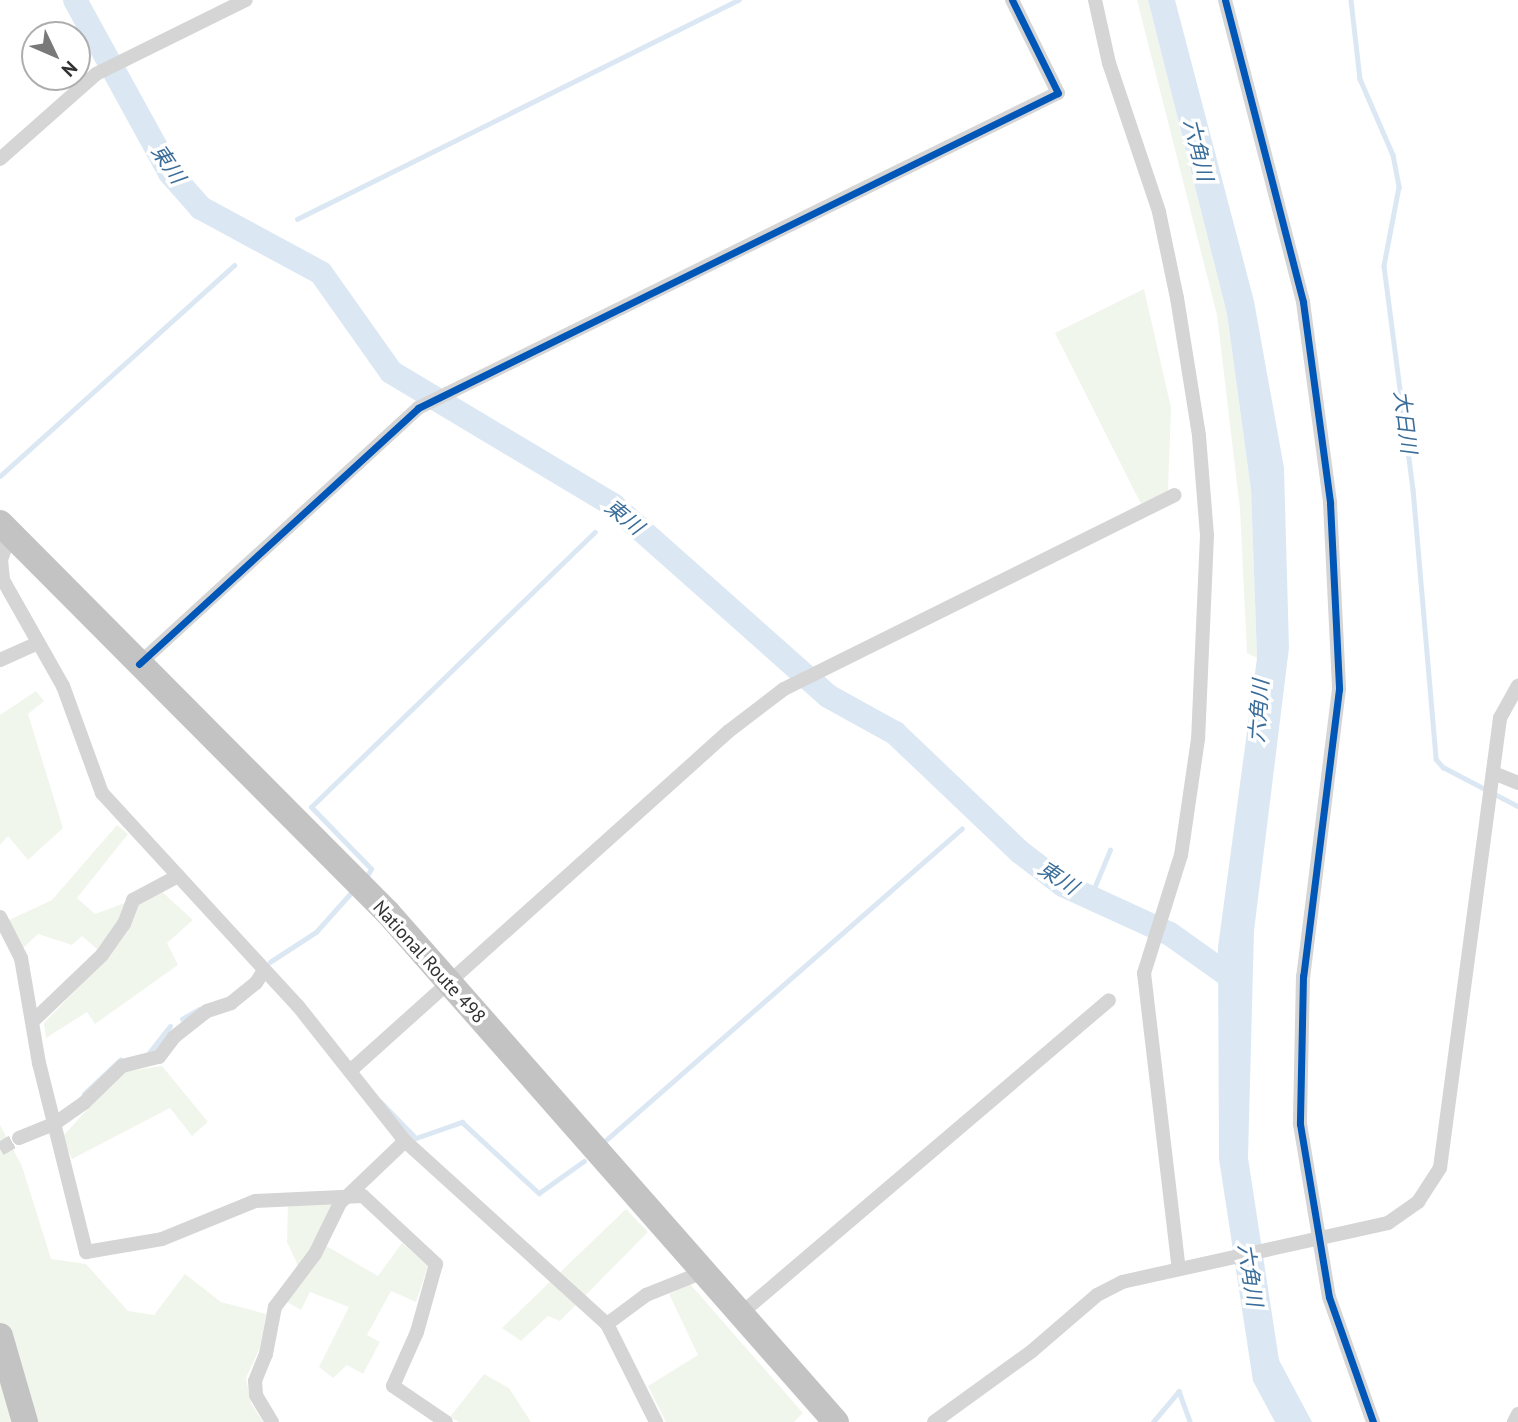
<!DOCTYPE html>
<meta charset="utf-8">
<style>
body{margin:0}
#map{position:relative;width:1518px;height:1422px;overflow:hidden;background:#fff;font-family:"PT Sans","Noto Sans JP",sans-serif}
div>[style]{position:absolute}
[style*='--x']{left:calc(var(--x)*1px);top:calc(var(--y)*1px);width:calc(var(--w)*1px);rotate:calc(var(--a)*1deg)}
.green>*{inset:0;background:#f1f6ed}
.water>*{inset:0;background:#dbe8f4}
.stream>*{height:4.5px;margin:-2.25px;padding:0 2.25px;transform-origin:2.25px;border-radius:2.25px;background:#dbe8f4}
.river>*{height:24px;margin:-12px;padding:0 12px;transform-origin:12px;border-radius:12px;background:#dbe8f4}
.street-tunnel>*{height:14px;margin-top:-7px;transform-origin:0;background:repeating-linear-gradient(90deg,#d6d6d6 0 14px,transparent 0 21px)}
.street>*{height:14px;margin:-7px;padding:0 7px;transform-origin:7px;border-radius:7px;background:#d5d5d5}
.highway>*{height:26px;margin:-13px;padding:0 13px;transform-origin:13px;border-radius:13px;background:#c3c3c3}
.cycleway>*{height:7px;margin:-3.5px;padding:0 3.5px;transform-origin:3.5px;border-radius:3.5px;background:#0057b8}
span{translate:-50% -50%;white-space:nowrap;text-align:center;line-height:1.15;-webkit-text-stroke:7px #fff;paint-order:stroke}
.street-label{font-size:19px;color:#313131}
.water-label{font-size:21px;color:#3a6d99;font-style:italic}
.north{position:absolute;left:21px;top:21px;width:70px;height:70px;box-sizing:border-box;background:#fff;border:2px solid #adadad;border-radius:50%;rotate:134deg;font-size:19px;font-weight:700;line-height:28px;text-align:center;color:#313131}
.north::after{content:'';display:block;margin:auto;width:24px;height:32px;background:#797979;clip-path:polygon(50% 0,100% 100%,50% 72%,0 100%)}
</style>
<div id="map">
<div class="green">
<div style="clip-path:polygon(1137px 0,1148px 0,1227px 314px,1251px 489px,1257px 658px,1247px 653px,1240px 509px,1217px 315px)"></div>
<div style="clip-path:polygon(1144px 289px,1171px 408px,1168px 491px,1141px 504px,1055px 333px)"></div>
<div style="clip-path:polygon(36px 691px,44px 701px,28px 714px,63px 828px,28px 860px,8px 836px,0 845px,0 715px)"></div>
<div style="clip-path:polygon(117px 825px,128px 834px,77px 898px,95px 914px,160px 890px,193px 920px,167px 943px,178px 965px,95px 1024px,87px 1012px,46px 1038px,44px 1023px,107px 958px,82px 936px,72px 945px,38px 934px,20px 951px,9px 920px,52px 900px)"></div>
<div style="clip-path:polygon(162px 1066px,208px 1122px,192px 1136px,170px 1108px,72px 1159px,62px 1137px,122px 1072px)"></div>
<div style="clip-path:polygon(0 1125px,22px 1166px,51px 1259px,86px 1264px,128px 1311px,154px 1315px,185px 1274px,221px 1302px,266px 1314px,260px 1348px,246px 1378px,251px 1403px,263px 1422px,0 1422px)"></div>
<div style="clip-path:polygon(334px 1202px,318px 1241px,378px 1276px,402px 1243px,428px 1266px,416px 1302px,391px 1291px,367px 1335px,380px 1342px,363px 1374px,347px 1365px,333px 1378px,319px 1367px,349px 1307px,310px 1292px,301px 1310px,278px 1297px,299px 1268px,287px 1242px,288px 1204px)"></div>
<div style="clip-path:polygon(626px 1209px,648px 1232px,560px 1321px,548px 1316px,521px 1341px,502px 1328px)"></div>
<div style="clip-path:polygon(690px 1284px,803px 1413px,794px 1422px,666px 1422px,648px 1386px,698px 1355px,669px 1294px)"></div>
<div style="clip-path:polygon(484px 1374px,509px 1388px,531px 1422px,459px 1422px,450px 1417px)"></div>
</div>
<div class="water">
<div style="clip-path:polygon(1148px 0,1175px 0,1254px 301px,1284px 468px,1289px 648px,1254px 931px,1248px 1158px,1279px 1360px,1312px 1422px,1275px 1422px,1253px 1381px,1219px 1159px,1218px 947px,1257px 658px,1251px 490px,1227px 314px)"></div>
</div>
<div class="stream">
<div style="--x:1351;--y:0;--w:80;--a:83.5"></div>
<div style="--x:1360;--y:79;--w:83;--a:66.5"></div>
<div style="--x:1393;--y:155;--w:33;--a:79"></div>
<div style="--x:1399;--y:187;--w:80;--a:100.8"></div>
<div style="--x:1384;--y:266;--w:225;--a:82.6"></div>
<div style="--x:1413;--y:489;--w:271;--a:85.1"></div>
<div style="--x:1436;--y:759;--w:11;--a:49"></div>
<div style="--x:1443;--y:767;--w:85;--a:27.5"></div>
<div style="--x:297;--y:219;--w:493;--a:-26.4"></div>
<div style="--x:0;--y:476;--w:315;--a:-42"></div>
<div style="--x:367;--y:876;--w:8;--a:-60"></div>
<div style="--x:371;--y:869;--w:86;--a:-134.1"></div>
<div style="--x:311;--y:807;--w:395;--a:-44.1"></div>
<div style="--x:1090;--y:898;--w:52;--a:-67.4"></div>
<div style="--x:270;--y:962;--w:55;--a:-33.1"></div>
<div style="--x:316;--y:932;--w:51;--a:-48.2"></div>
<div style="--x:182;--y:1019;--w:20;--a:-30"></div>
<div style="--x:149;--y:1053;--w:34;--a:-52"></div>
<div style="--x:84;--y:1094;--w:50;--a:-43.4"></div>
<div style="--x:381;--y:1102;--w:50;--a:45.8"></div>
<div style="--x:416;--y:1138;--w:49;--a:-19.2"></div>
<div style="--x:462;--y:1122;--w:105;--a:42.7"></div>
<div style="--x:539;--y:1193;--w:55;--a:-35.4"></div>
<div style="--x:605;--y:1141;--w:474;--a:-41.2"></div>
<div style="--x:1153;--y:1422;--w:40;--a:-50"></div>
<div style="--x:1179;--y:1391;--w:33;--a:70"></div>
</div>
<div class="river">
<div style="--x:75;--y:0;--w:197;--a:61.2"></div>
<div style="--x:170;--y:173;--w:47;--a:48.5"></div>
<div style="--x:201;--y:208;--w:136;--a:28.4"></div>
<div style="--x:321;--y:273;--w:121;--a:54.7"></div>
<div style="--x:391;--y:372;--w:259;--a:30.9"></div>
<div style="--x:613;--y:505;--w:288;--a:41.6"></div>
<div style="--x:828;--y:696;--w:77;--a:28.9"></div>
<div style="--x:895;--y:733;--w:173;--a:43.6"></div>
<div style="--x:1020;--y:852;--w:54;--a:37.5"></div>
<div style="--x:1063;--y:885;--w:118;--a:24.6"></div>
<div style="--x:1170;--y:934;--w:85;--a:35.4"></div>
</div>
<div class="street-tunnel">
<div style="--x:0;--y:1149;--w:22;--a:-30"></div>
</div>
<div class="street">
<div style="--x:1095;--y:0;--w:65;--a:77.5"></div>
<div style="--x:1109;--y:63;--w:157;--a:71.4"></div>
<div style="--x:1159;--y:212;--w:88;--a:78.2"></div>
<div style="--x:1177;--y:298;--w:140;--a:80.9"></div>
<div style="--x:1199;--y:436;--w:99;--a:85.4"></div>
<div style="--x:1207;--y:535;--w:204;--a:92.5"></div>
<div style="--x:1198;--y:739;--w:117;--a:98.3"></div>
<div style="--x:1181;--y:855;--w:124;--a:107.4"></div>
<div style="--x:1144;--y:973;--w:298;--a:83.3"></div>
<div style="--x:1225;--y:0;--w:312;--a:75.5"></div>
<div style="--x:1303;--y:302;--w:203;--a:82.3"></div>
<div style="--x:1330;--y:503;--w:186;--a:87.2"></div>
<div style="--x:1339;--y:689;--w:289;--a:97.1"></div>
<div style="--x:1303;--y:976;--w:148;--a:91.2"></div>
<div style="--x:1300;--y:1124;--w:175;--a:80.5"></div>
<div style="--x:1329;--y:1297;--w:133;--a:70.6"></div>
<div style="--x:0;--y:159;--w:128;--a:-41.5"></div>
<div style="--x:96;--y:74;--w:167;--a:-26.3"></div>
<div style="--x:10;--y:535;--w:27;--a:110"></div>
<div style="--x:1;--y:560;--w:20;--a:84"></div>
<div style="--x:3;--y:580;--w:122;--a:60.5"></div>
<div style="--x:63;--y:686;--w:114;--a:70"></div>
<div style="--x:102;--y:793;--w:289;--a:47.4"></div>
<div style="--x:298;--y:1006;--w:172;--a:51.6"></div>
<div style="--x:405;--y:1141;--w:273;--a:42.2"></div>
<div style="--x:607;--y:1324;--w:110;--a:63.4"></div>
<div style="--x:0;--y:660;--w:42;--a:-24.1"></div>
<div style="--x:139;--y:664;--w:379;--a:-42.5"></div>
<div style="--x:418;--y:408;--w:713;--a:-26.21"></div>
<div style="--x:1058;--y:93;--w:104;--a:-116.3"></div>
<div style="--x:1496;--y:774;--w:24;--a:22"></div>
<div style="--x:0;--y:917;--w:46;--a:62.9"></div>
<div style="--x:21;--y:958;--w:107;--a:80.3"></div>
<div style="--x:39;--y:1063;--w:195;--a:76"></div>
<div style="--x:86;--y:1252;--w:77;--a:-9.7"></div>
<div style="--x:162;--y:1239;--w:100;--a:-22.2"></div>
<div style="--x:255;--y:1201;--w:108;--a:-2.7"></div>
<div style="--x:363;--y:1196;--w:100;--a:43"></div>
<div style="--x:436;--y:1264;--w:71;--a:105.6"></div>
<div style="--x:417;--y:1332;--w:59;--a:114"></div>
<div style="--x:393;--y:1386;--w:64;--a:34.2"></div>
<div style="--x:33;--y:1021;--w:95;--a:-43.7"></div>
<div style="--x:102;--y:955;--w:38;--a:-55"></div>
<div style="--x:124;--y:924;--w:26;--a:-69"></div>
<div style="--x:133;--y:900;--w:51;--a:-28.1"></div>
<div style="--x:350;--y:1071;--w:509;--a:-41.9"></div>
<div style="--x:729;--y:731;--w:69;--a:-37.4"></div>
<div style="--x:784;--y:689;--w:436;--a:-26.4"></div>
<div style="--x:19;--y:1138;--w:38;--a:-22"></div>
<div style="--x:54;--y:1124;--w:37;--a:-35"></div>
<div style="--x:84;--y:1103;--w:53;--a:-44.2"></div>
<div style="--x:122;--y:1066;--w:38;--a:-14"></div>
<div style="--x:159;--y:1057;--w:25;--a:-53"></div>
<div style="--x:174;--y:1037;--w:42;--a:-38.2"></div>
<div style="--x:207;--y:1011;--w:25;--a:-18"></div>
<div style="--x:231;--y:1003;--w:32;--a:-39"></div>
<div style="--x:256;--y:983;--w:15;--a:-58"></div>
<div style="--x:738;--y:1316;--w:487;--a:-40.4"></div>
<div style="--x:607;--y:1324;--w:49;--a:-36.6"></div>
<div style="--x:646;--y:1295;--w:59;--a:-21.8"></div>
<div style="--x:272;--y:1422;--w:31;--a:-121"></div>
<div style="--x:256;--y:1395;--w:14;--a:-94"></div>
<div style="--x:255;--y:1381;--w:29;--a:-68"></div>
<div style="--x:266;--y:1354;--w:48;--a:-79.2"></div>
<div style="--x:275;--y:1307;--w:66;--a:-53"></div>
<div style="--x:315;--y:1254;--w:57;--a:-63.9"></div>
<div style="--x:340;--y:1203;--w:90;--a:-43.6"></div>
<div style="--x:934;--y:1422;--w:121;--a:-35.9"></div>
<div style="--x:1032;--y:1351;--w:86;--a:-40.7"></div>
<div style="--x:1097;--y:1295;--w:28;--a:-27"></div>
<div style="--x:1122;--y:1282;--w:272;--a:-12.5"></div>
<div style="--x:1388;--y:1223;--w:37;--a:-35"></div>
<div style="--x:1418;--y:1202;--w:40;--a:-57.1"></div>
<div style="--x:1440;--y:1168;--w:454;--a:-82.4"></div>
<div style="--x:1500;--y:718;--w:37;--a:-61"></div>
<div style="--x:1514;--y:1422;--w:9;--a:-63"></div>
</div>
<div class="highway">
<div style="--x:0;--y:523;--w:550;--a:45.15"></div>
<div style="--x:388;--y:913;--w:678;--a:48.65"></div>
<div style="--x:0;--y:1336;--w:90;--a:73.8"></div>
</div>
<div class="cycleway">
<div style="--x:1225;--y:0;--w:312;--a:75.5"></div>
<div style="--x:1303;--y:302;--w:203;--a:82.3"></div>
<div style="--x:1330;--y:503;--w:186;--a:87.2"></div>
<div style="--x:1339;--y:689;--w:289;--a:97.1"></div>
<div style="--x:1303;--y:976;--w:148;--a:91.2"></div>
<div style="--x:1300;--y:1124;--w:175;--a:80.5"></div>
<div style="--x:1329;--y:1297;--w:133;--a:70.6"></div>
<div style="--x:139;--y:664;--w:379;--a:-42.5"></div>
<div style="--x:418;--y:408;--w:713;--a:-26.21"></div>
<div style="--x:1058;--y:93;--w:104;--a:-116.3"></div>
</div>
<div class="street-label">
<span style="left:429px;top:962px;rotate:48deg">National Route 498</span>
</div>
<div class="water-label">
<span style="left:1198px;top:150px;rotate:76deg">六角川</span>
<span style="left:168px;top:164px;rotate:56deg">東川</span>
<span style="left:1405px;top:422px;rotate:83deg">大日川</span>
<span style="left:624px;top:517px;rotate:39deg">東川</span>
<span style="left:1259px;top:711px;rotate:-86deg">六角川</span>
<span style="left:1058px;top:878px;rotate:33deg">東川</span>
<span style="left:1250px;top:1275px;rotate:81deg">六角川</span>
</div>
<div class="north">N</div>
</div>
